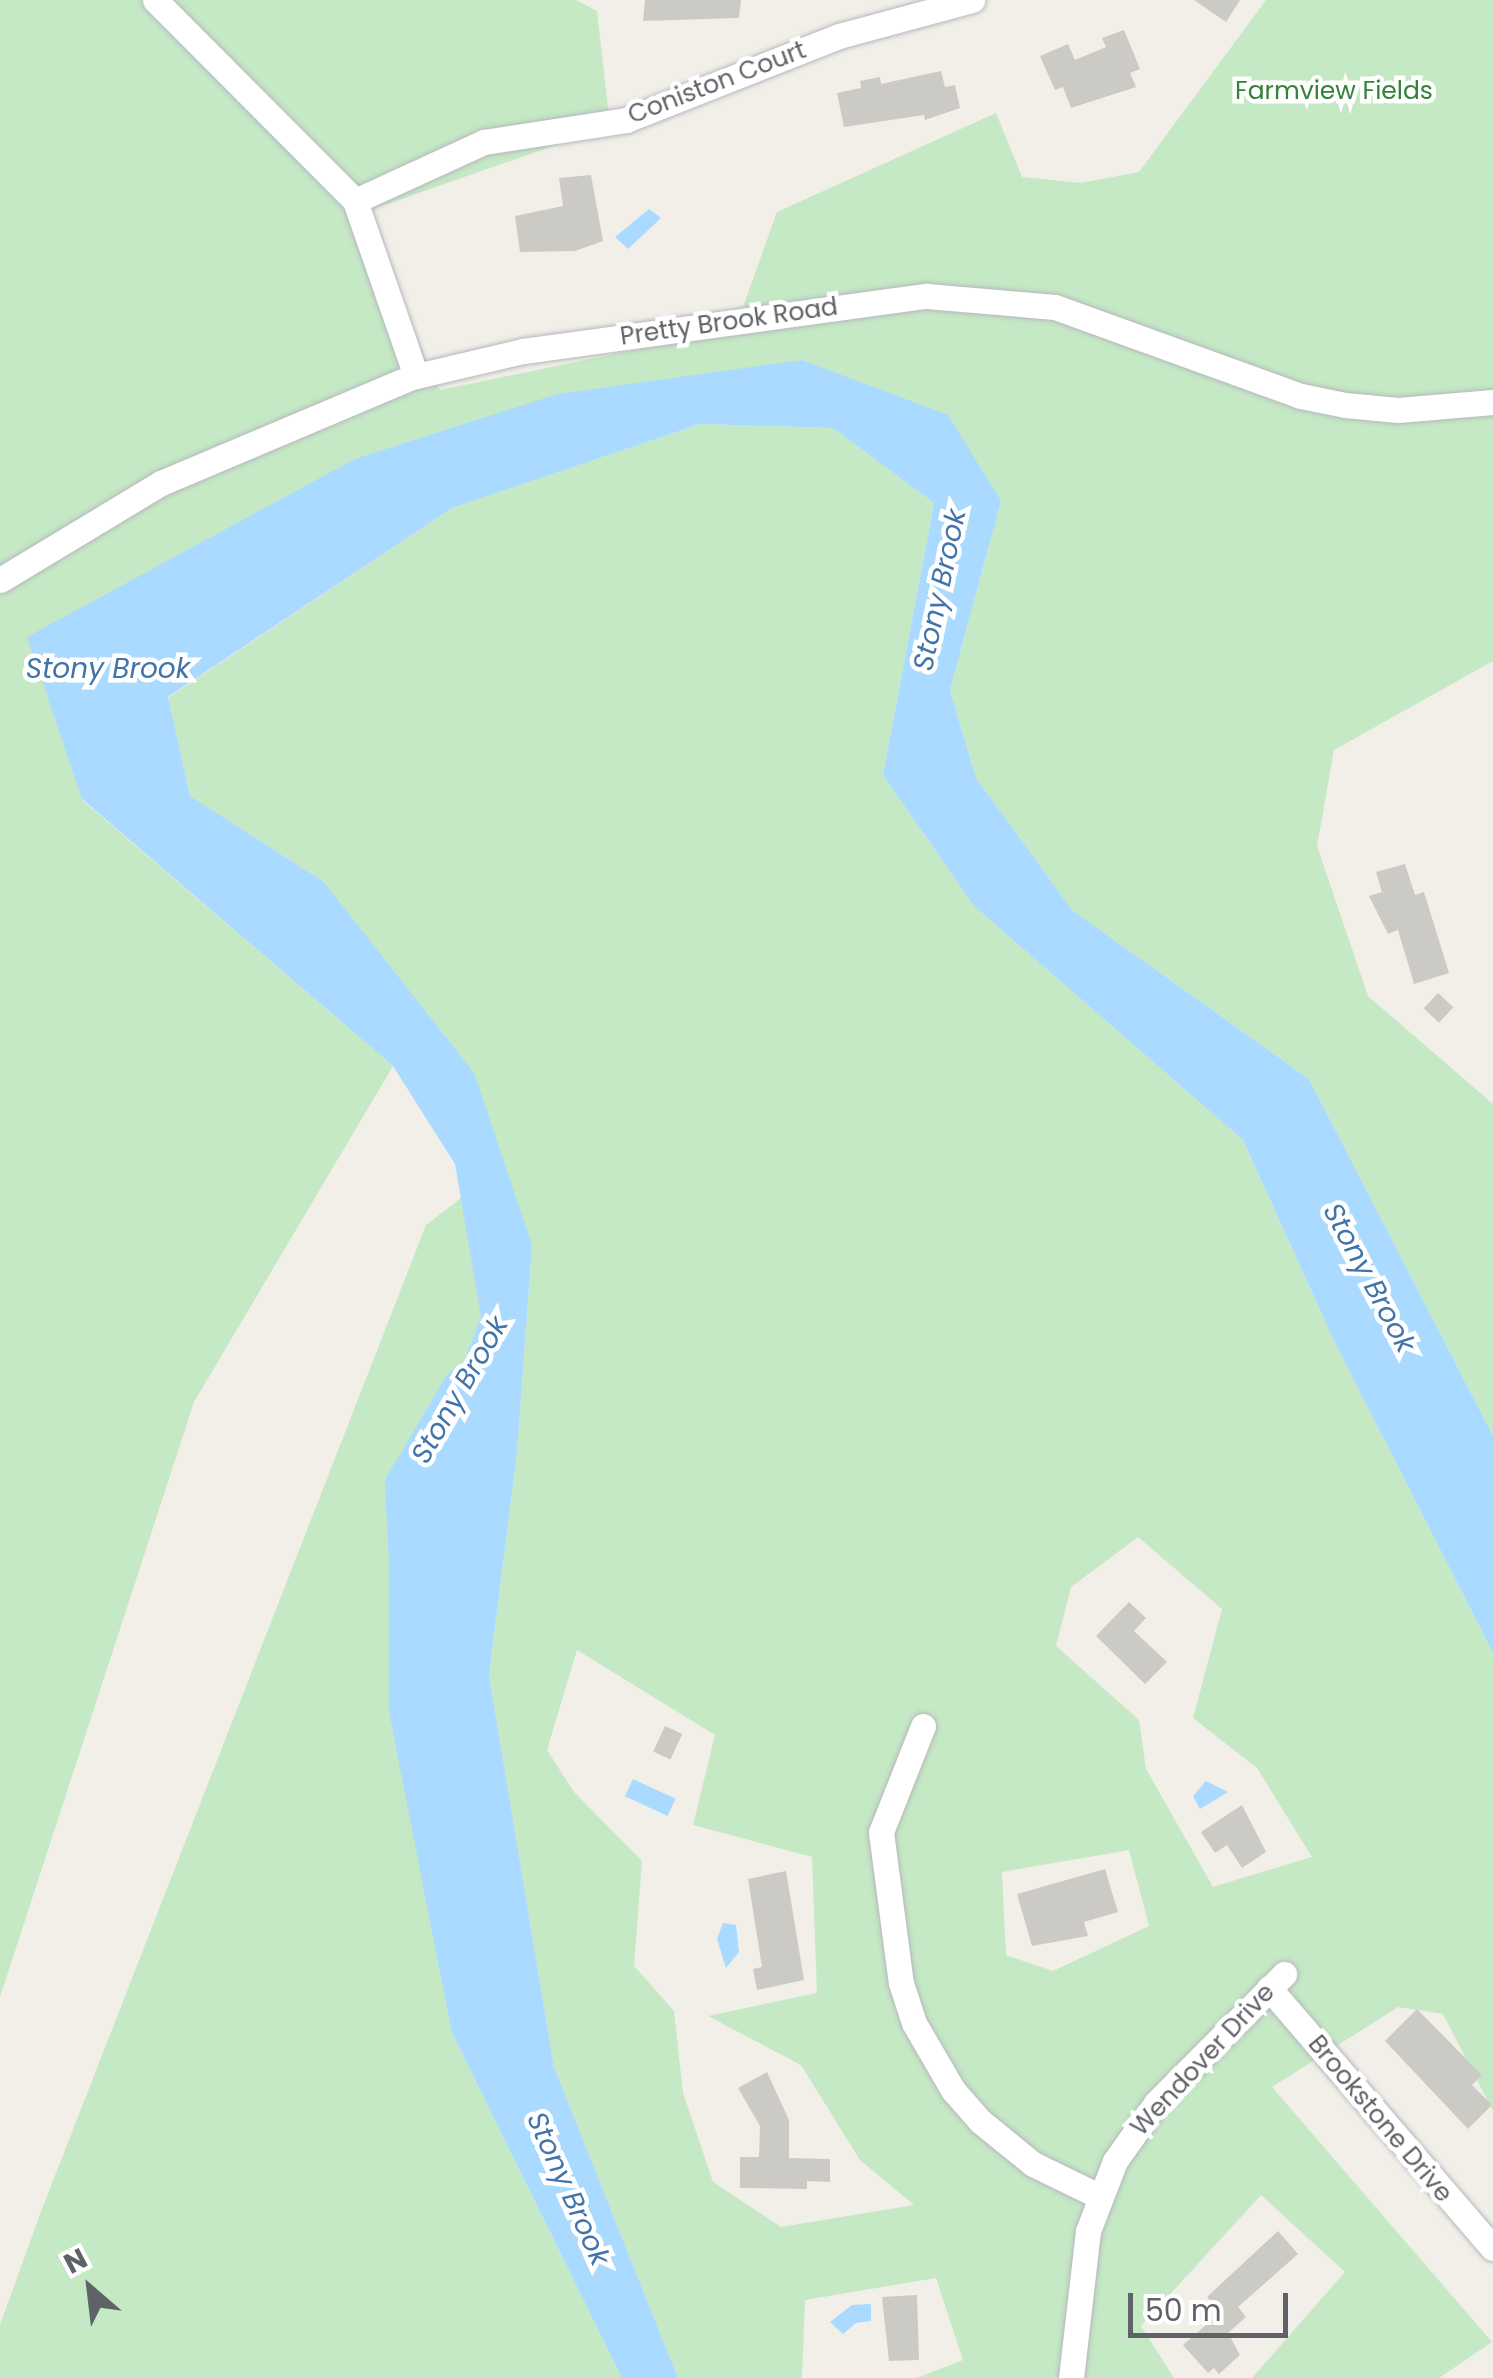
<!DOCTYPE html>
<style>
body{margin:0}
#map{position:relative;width:1493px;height:2378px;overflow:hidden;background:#f1efe8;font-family:Poppins,sans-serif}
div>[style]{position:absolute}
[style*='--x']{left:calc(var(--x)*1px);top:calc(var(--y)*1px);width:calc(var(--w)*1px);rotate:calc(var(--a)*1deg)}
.green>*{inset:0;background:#c5e8c5}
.water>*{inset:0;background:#aadaff;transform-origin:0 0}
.river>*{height:38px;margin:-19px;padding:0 19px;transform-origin:19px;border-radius:19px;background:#aadaff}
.building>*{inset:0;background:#cccac5;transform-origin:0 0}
.roads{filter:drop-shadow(0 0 2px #b5b8bc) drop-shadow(0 0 2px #b5b8bc)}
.minor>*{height:25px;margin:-12.5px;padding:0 12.5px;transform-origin:12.5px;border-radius:12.5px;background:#fff}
span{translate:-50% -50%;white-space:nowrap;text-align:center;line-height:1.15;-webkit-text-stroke:9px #fff;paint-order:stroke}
.street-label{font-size:25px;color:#5f6368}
.park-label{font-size:25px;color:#348238}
.water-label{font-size:28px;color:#4174aa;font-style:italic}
.north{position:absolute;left:40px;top:2238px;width:100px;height:100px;-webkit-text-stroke:8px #fff;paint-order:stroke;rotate:332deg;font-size:28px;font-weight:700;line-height:40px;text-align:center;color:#5f6368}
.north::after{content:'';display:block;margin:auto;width:35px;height:45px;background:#5f6368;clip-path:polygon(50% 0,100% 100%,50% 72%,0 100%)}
.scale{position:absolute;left:1128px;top:2293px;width:160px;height:45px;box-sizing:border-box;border:5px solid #5f6368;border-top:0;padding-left:12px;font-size:30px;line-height:35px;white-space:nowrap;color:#5f6368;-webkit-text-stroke:8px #fff;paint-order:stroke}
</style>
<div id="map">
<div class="green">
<div style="clip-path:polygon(0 0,576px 0,597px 11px,610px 126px,359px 214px,440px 390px,735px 329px,777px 212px,996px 113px,1022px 177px,1081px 183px,1139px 172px,1266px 0,1493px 0,1493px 661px,1334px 750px,1317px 846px,1368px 996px,1493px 1104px,1493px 1436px,1309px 1079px,1072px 910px,976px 778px,950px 690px,1001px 501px,802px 360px,355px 459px,82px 800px,393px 1066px,194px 1402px,0 1997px)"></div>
<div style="clip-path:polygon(evenodd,700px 424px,833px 428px,934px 503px,883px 775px,974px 906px,1243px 1140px,1335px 1343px,1493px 1653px,1493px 2111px,1443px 2014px,1398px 2007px,1272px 2087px,1492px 2342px,1439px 2378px,1252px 2378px,1345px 2272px,1261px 2195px,1141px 2326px,1174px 2378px,917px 2378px,963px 2360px,936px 2278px,805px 2300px,802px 2378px,678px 2378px,554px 2067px,489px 1675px,517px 1452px,532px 1245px,323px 881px,190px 796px,168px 698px,452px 508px,700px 424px,1138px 1537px,1222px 1609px,1193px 1718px,1257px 1768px,1312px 1857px,1213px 1887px,1146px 1769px,1139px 1720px,1056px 1646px,1071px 1587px,1138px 1537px,700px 424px,577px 1650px,715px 1735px,693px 1825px,812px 1857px,817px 1993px,708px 2016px,801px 2065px,860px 2160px,914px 2205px,781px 2227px,713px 2182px,683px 2093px,674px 2011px,634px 1966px,642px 1861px,574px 1792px,547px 1750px,577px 1650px,700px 424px,1129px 1850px,1149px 1926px,1053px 1971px,1006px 1955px,1002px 1872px,1129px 1850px)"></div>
<div style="clip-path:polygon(465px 1195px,481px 1317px,389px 1553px,452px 2033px,622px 2378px,0 2378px,0 2325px,42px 2209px,426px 1225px)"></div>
</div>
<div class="water">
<div style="clip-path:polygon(649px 209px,661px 218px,628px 249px,615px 237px)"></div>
<div style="clip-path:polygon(802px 360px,948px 415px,1001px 501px,950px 690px,976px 778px,1072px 910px,1309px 1079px,1493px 1436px,1493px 1653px,1335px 1343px,1243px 1140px,974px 906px,883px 775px,934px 503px,833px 428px,700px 424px,452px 508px,168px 697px,190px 796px,323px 881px,474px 1073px,532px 1245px,517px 1452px,489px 1675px,554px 2067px,678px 2378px,622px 2378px,452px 2033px,389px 1712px,389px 1553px,481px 1317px,455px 1164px,393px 1066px,82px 799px,27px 637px,355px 459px,558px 394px)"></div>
<div style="left:633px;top:1779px;width:47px;height:19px;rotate:25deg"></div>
<div style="clip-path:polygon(1206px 1781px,1228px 1792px,1200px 1809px,1193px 1796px)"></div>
<div style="clip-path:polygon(723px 1923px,736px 1925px,739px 1952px,726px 1968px,717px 1939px)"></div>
<div style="clip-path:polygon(871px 2304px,871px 2321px,856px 2323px,843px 2334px,830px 2322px,852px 2305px)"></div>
</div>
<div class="river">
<div style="--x:408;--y:1561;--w:76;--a:-93"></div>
<div style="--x:404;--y:1485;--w:114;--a:-59.4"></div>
</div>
<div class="building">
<div style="clip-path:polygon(645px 0,741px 0,739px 18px,643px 21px)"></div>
<div style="clip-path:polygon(1194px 0,1240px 0,1226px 22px)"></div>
<div style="clip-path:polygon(1124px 30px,1140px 69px,1130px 73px,1136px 87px,1071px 108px,1063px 87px,1055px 90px,1040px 56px,1068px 44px,1075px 60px,1106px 47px,1102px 38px)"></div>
<div style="clip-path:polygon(941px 71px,945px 87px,955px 85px,960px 108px,925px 120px,924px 115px,844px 127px,837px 93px,861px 88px,860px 81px,880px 77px,881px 84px)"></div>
<div style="clip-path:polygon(591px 175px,603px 241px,575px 251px,520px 252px,515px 216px,563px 206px,559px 178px)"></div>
<div style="clip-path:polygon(1405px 864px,1415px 895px,1424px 892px,1449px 973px,1414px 984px,1398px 930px,1388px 934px,1369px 896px,1382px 892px,1376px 872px)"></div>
<div style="left:1438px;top:993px;width:21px;height:21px;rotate:43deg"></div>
<div style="clip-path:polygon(1129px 1602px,1146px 1618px,1134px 1631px,1167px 1662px,1145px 1684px,1096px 1636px)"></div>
<div style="left:665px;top:1726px;width:19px;height:28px;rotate:25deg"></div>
<div style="clip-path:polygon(1242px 1805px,1266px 1852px,1242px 1868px,1227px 1845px,1215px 1853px,1201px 1832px)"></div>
<div style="clip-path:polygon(1105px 1869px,1118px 1912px,1084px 1922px,1088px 1936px,1032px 1946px,1017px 1894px)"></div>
<div style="clip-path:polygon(786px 1871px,804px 1980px,757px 1990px,753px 1969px,762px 1967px,748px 1879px)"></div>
<div style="clip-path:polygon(1417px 2009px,1482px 2075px,1472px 2085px,1492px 2105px,1468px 2129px,1385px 2041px)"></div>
<div style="clip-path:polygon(767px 2072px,789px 2120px,789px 2158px,830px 2159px,830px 2182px,807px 2181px,807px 2189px,740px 2188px,740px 2157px,759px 2157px,760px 2126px,738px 2088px)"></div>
<div style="clip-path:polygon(1278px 2231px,1298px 2254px,1238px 2307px,1246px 2317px,1228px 2333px,1240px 2355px,1219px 2374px,1214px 2368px,1208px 2373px,1183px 2345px,1221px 2312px,1207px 2297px)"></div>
<div style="clip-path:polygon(917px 2295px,919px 2360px,889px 2361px,882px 2297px)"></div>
</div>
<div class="roads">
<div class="minor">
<div style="--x:155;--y:0;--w:284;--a:45.1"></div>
<div style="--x:416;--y:376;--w:185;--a:-109.2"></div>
<div style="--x:355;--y:201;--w:142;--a:-24.6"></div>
<div style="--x:484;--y:142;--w:144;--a:-8.8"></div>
<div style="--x:626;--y:120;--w:229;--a:-21.5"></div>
<div style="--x:839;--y:36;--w:138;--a:-15.1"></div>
<div style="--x:0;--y:580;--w:188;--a:-31.1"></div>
<div style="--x:161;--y:483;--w:272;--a:-22.9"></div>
<div style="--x:412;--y:377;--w:114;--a:-13.2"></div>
<div style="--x:523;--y:351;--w:408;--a:-7.8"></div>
<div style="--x:927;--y:296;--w:128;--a:4.9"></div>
<div style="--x:1055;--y:307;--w:262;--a:19.9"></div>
<div style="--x:1301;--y:396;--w:45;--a:11.6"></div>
<div style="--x:1345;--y:405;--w:53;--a:5.4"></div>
<div style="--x:1398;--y:410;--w:95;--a:-4.8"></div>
<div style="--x:923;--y:1726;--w:114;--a:111.6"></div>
<div style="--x:881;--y:1832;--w:152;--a:82.5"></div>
<div style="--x:901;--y:1983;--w:42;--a:72"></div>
<div style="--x:914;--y:2023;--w:78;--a:59.8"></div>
<div style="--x:953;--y:2090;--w:41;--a:48.9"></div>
<div style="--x:980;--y:2121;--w:68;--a:39.1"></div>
<div style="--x:1033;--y:2164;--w:73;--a:25.9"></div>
<div style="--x:1269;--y:1988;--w:343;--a:49.3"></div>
<div style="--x:1071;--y:2378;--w:148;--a:-83.4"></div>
<div style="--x:1088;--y:2231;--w:75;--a:-68.9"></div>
<div style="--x:1115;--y:2161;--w:71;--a:-54.7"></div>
<div style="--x:1156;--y:2103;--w:182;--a:-45.2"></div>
</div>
</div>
<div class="street-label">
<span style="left:717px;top:83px;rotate:-21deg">Coniston Court</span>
<span style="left:729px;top:322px;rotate:-8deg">Pretty Brook Road</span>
<span style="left:1203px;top:2060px;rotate:-47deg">Wendover Drive</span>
<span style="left:1380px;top:2119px;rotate:50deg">Brookstone Drive</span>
</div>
<div class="park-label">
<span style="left:1334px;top:91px">Farmview Fields</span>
</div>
<div class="water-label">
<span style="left:940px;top:590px;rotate:-78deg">Stony Brook</span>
<span style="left:108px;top:669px">Stony Brook</span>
<span style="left:1369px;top:1278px;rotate:62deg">Stony Brook</span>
<span style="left:460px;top:1390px;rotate:-60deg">Stony Brook</span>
<span style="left:568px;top:2189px;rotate:66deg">Stony Brook</span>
</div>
<div class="north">N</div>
<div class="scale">50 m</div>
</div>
